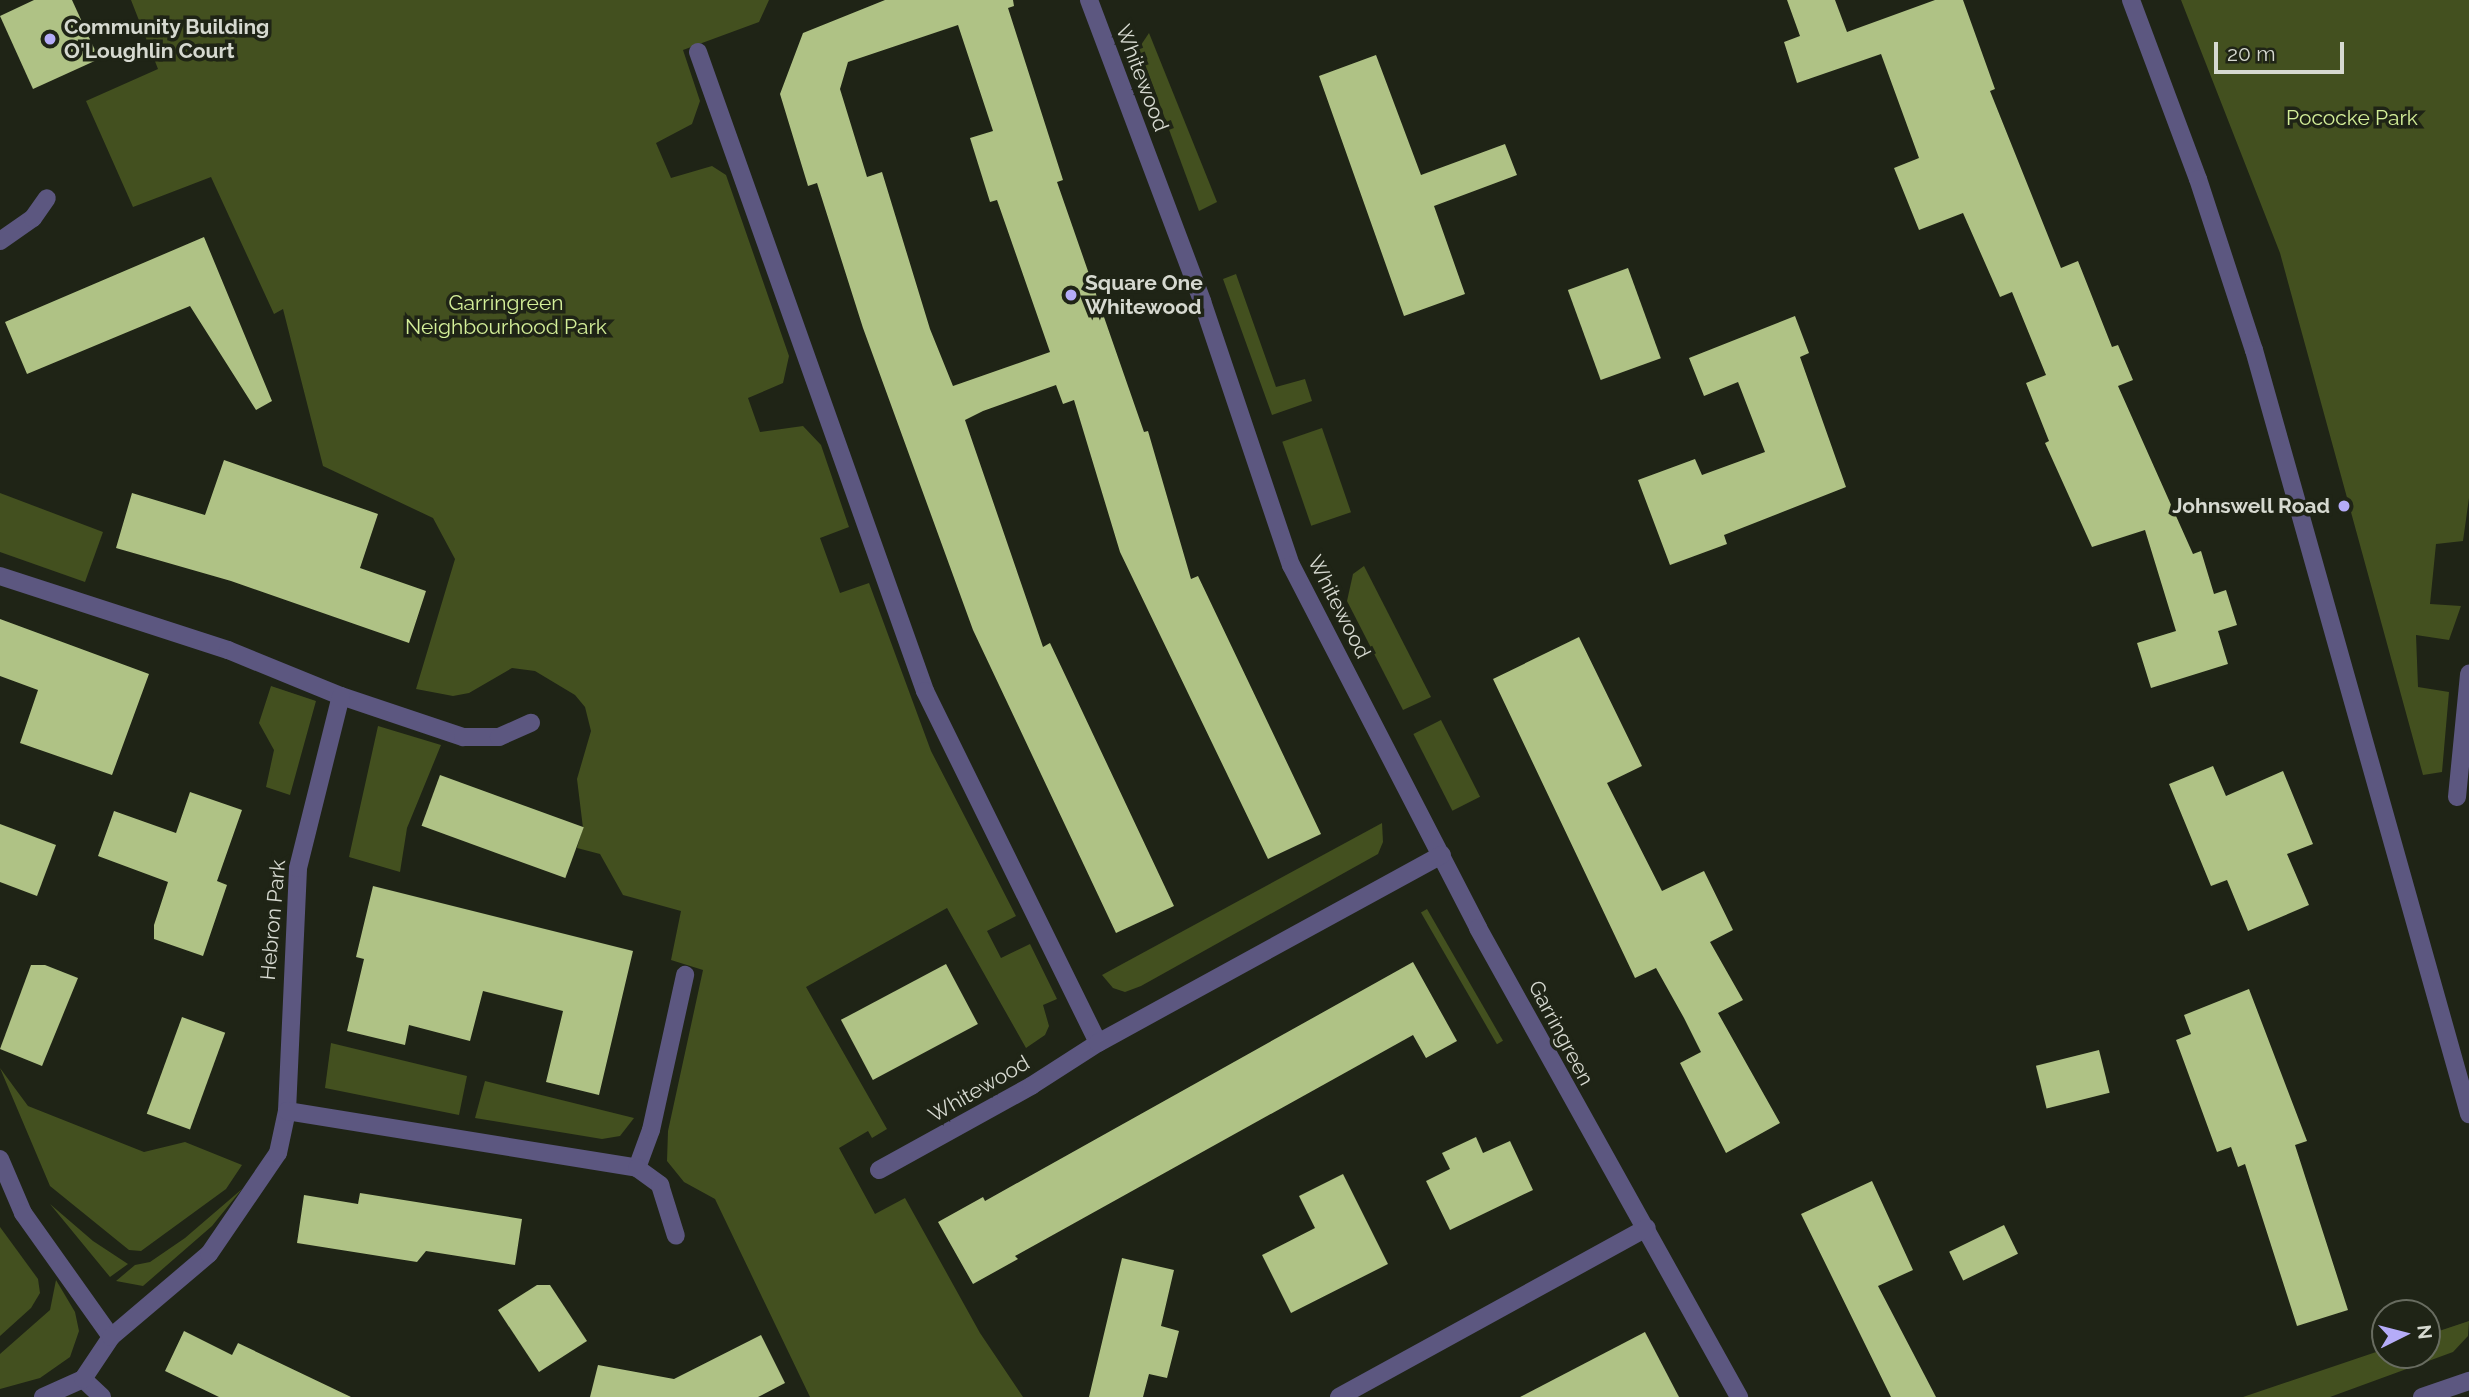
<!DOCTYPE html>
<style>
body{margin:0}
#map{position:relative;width:2469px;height:1397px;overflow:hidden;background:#1f2416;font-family:Raleway,sans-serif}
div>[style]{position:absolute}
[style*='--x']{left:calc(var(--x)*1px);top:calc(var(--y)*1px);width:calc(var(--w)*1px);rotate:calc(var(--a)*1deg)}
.green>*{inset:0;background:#43501f;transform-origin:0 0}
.building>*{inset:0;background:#afc285;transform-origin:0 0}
.minor>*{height:18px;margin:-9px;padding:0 9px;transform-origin:9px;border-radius:9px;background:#5c5780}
.dots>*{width:19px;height:19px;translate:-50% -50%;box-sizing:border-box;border:4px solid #1f2416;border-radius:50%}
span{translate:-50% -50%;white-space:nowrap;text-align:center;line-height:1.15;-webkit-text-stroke:7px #1f2416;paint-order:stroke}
.poi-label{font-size:21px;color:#d6d9d0;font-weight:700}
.left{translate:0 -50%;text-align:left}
.right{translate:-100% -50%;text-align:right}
.street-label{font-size:21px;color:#d6d9d0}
.park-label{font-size:21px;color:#d4ef99}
.north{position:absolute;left:2371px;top:1299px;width:70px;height:70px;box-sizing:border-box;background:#1f2416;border:2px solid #686c60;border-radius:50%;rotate:84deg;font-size:19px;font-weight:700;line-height:28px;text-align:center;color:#d6d9d0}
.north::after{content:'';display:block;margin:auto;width:24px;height:32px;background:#b5acf8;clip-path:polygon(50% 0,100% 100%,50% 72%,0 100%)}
.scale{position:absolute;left:2214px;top:42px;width:130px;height:32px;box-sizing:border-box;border:4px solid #d6d9d0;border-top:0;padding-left:9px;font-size:21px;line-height:24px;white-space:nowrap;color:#d6d9d0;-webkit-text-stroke:5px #1f2416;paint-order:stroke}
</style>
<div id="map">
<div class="green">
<div style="clip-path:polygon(131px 0,769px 0,759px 22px,683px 50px,700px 101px,692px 124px,656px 143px,671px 178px,712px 166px,726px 175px,789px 356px,783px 383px,748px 398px,760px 432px,803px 426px,821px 445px,849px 527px,820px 538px,840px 593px,869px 583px,931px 751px,1016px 916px,987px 931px,1001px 958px,1030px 944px,1057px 999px,1043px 1005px,1049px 1026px,1045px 1035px,1026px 1048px,947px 908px,806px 987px,887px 1129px,872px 1138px,868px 1131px,839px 1148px,875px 1214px,905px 1198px,980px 1333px,1023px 1397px,810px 1397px,715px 1199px,684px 1182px,667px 1161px,668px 1131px,703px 970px,671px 960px,681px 911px,623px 895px,600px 854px,577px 848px,583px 828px,577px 779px,591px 731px,585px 707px,575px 695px,535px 671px,512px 668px,469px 693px,453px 696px,416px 689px,455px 559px,433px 518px,323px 466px,283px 309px,274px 314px,211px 177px,133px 207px,86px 101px,158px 69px)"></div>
<div style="clip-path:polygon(2181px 0,2469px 0,2469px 498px,2463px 541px,2436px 544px,2430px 604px,2461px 606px,2449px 640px,2416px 635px,2418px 687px,2449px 692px,2442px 772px,2423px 775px,2280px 253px)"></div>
<div style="clip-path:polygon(1149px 33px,1217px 202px,1199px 211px,1139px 48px)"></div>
<div style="clip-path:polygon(1236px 274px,1276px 387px,1305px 379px,1312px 401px,1272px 415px,1223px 279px)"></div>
<div style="left:1322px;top:428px;width:89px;height:42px;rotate:71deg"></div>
<div style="clip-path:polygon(0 493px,103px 532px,85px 582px,0 552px)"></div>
<div style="clip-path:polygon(1364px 566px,1431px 697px,1403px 710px,1347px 601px,1353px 574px)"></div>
<div style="clip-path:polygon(271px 686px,316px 701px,290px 795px,266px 787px,274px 750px,259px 723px)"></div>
<div style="left:1441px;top:720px;width:86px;height:31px;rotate:63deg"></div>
<div style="clip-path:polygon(378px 726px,441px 745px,407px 828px,400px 872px,349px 857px)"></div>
<div style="clip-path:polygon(1382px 823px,1383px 842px,1378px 854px,1141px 986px,1125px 992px,1113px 988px,1102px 975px)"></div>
<div style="left:1427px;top:909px;width:152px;height:7px;rotate:60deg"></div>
<div style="clip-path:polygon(331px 1043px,467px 1076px,459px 1115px,325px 1088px)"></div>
<div style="clip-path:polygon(0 1068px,28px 1106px,144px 1152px,185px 1142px,242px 1165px,226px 1189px,141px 1251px,129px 1250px,50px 1186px)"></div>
<div style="clip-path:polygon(485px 1081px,634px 1118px,620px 1136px,602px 1139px,475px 1118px)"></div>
<div style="clip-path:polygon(242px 1189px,212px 1226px,143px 1286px,116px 1281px,135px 1265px,150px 1262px,185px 1238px)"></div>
<div style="clip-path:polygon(50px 1204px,93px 1241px,128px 1264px,110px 1277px)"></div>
<div style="clip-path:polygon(0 1227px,38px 1279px,40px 1293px,31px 1308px,0 1336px)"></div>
<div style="clip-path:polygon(56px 1280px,75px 1312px,79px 1331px,70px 1357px,40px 1378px,0 1389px,0 1354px,50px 1310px)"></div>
<div style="clip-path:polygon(2469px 1321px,2468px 1336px,2453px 1352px,2330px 1397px,2243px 1397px,2385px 1349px,2385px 1355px,2427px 1355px,2427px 1335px)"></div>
</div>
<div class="building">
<div style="clip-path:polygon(34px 0,72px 0,99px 59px,33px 89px,0 16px)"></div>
<div style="clip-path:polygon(evenodd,885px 0,1013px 0,1014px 6px,1008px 8px,1063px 180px,1057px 182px,1144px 432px,1148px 431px,1191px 579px,1198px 576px,1321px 834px,1268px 859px,1120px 552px,1074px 400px,1063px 404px,1056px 385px,983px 411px,965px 420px,1043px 647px,1050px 643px,1174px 906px,1116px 933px,973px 630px,863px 328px,817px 183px,808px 186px,780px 94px,803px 33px,885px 0,958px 25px,993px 131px,970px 138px,990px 202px,997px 200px,1050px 352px,953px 386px,930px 329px,882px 172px,867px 177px,840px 89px,848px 62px,958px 25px)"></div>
<div style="clip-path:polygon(1787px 0,1835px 0,1847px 32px,1935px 0,1963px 0,1995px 89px,1990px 91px,2061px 268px,2078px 261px,2112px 347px,2118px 345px,2133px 380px,2118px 386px,2193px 554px,2201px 551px,2214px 594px,2226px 590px,2237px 625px,2218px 631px,2228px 664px,2151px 688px,2137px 643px,2176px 631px,2145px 530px,2092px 547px,2045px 443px,2049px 441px,2026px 383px,2046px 375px,2012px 292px,2000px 297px,1963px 213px,1919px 230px,1894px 168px,1919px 158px,1881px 54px,1797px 83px,1784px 42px,1800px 36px)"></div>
<div style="clip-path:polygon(1376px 55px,1421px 175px,1505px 144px,1517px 175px,1434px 206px,1465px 294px,1404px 316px,1319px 76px)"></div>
<div style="clip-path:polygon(204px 237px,272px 401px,256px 410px,190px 306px,27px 374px,5px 322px)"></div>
<div style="left:1628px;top:268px;width:96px;height:64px;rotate:70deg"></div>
<div style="clip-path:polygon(1795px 316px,1809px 353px,1800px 357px,1846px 487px,1724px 535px,1727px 544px,1670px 565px,1638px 480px,1695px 459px,1702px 475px,1765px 452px,1738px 382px,1704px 396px,1689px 358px)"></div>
<div style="clip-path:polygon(224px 460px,378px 514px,360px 568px,426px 591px,409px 643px,231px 581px,116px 548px,132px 493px,205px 515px)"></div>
<div style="clip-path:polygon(0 619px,149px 674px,112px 775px,20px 743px,38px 690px,0 676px)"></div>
<div style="clip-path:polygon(1579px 637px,1642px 766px,1607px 783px,1662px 891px,1704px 871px,1733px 930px,1710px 942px,1743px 1000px,1718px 1013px,1780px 1123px,1726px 1153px,1680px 1063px,1701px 1052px,1684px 1018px,1656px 968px,1635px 978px,1493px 679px)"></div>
<div style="clip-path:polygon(2213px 766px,2226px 796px,2283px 771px,2313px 844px,2287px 854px,2309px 905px,2248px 931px,2227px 880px,2211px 886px,2169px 784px)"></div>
<div style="left:440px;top:775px;width:153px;height:54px;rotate:20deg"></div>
<div style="clip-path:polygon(190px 792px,242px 810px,217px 881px,227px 885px,203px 956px,154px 939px,154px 925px,168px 882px,98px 856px,114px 811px,176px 833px)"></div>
<div style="clip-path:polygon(0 824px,56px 845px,37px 896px,0 882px)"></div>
<div style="clip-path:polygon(373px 886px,633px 951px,599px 1095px,546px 1082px,563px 1011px,483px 991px,470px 1041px,409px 1025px,405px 1045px,347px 1031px,364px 959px,356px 957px)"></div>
<div style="clip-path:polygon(1413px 962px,1457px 1041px,1426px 1058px,1413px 1035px,1015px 1256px,1018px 1259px,973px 1284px,938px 1222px,983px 1197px,985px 1201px)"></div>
<div style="left:946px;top:964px;width:68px;height:119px;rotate:62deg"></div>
<div style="clip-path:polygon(31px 965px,45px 965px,78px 978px,42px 1066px,0 1049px)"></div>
<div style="clip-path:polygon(2249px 989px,2307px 1141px,2295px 1145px,2348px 1310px,2297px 1326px,2245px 1164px,2238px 1167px,2231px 1147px,2217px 1152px,2176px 1040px,2191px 1034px,2184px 1015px)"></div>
<div style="left:182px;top:1017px;width:46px;height:103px;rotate:20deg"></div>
<div style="left:2099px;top:1050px;width:44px;height:65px;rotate:76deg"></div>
<div style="clip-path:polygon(1476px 1137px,1483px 1153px,1510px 1141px,1533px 1190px,1450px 1230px,1426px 1181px,1450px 1169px,1442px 1153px)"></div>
<div style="clip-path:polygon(1343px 1174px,1388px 1264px,1291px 1313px,1262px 1255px,1315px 1228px,1299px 1196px)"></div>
<div style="clip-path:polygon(1872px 1181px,1913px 1270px,1878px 1286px,1936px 1397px,1891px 1397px,1801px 1214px)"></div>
<div style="clip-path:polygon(360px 1193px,522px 1219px,515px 1265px,426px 1251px,417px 1262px,297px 1243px,304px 1195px,358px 1204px)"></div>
<div style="left:2004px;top:1225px;width:32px;height:61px;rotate:64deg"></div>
<div style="clip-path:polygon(1122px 1258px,1174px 1270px,1161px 1326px,1179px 1331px,1167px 1378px,1149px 1374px,1143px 1397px,1089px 1397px)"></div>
<div style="clip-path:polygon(537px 1285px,550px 1285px,587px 1341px,539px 1372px,498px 1310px)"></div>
<div style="clip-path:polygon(184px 1331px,232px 1355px,238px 1343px,351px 1397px,219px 1397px,165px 1371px)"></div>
<div style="clip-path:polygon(1645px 1332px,1679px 1397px,1520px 1397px)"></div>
<div style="clip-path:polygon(761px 1335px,785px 1383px,758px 1397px,590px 1397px,598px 1365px,674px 1379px)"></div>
</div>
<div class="minor">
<div style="--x:1089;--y:0;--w:322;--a:69.4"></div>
<div style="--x:1202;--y:301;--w:279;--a:71.4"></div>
<div style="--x:1291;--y:565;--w:408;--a:62.7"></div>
<div style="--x:1478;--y:928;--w:537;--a:60.9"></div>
<div style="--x:2131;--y:0;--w:191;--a:69.5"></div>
<div style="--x:2198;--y:179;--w:180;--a:71.9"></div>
<div style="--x:2254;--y:350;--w:794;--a:74.28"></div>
<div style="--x:698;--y:52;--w:678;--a:70.44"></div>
<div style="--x:925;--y:691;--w:392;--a:63.8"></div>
<div style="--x:0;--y:241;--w:40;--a:-34.9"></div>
<div style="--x:33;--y:218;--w:24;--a:-55"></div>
<div style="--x:0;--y:576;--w:240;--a:18"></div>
<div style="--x:228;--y:650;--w:122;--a:22.2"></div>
<div style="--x:341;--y:696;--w:129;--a:18.6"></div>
<div style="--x:463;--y:737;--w:36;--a:0"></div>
<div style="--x:499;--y:737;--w:35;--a:-24"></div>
<div style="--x:2457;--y:797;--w:124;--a:-84.4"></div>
<div style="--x:287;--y:1111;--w:243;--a:-87.4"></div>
<div style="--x:298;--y:868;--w:177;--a:-76"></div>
<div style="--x:0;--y:1159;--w:59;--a:66.9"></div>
<div style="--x:23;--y:1213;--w:152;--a:54.6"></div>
<div style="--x:637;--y:1168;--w:40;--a:-69.8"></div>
<div style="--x:651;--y:1130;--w:159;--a:-77.6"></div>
<div style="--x:879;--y:1170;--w:174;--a:-28.9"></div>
<div style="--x:1031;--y:1086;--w:80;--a:-32.7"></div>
<div style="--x:1098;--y:1043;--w:392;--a:-28.7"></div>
<div style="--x:83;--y:1379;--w:26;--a:43"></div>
<div style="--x:43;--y:1397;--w:44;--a:-24.2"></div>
<div style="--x:83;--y:1379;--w:50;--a:-56.3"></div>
<div style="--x:111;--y:1337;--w:128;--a:-40.3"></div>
<div style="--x:209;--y:1254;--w:122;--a:-55.7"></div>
<div style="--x:278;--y:1153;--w:43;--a:-77.9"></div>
<div style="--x:287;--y:1111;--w:355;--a:9.2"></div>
<div style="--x:637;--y:1168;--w:29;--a:36"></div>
<div style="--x:660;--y:1185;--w:53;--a:72.6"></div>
<div style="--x:1339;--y:1397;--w:351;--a:-28.8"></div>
<div style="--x:2422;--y:1397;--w:50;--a:-18.8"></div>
</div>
<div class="dots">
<div style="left:50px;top:39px;background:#b5acf8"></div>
<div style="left:1071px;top:295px;background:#b5acf8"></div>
<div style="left:2344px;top:506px;background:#b5acf8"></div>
</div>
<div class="poi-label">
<span class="left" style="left:64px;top:39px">Community Building<br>O'Loughlin Court</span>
<span class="left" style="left:1085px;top:295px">Square One<br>Whitewood</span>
<span class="right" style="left:2330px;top:506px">Johnswell Road</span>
</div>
<div class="street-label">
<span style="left:1142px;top:78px;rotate:69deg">Whitewood</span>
<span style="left:1339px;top:607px;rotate:63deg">Whitewood</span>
<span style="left:273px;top:920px;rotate:-85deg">Hebron Park</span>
<span style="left:1561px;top:1033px;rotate:62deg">Garringreen</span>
<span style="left:979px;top:1089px;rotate:-30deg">Whitewood</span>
</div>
<div class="park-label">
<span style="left:2352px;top:118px">Pococke Park</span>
<span style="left:506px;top:315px">Garringreen<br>Neighbourhood Park</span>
</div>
<div class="north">N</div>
<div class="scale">20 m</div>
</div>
